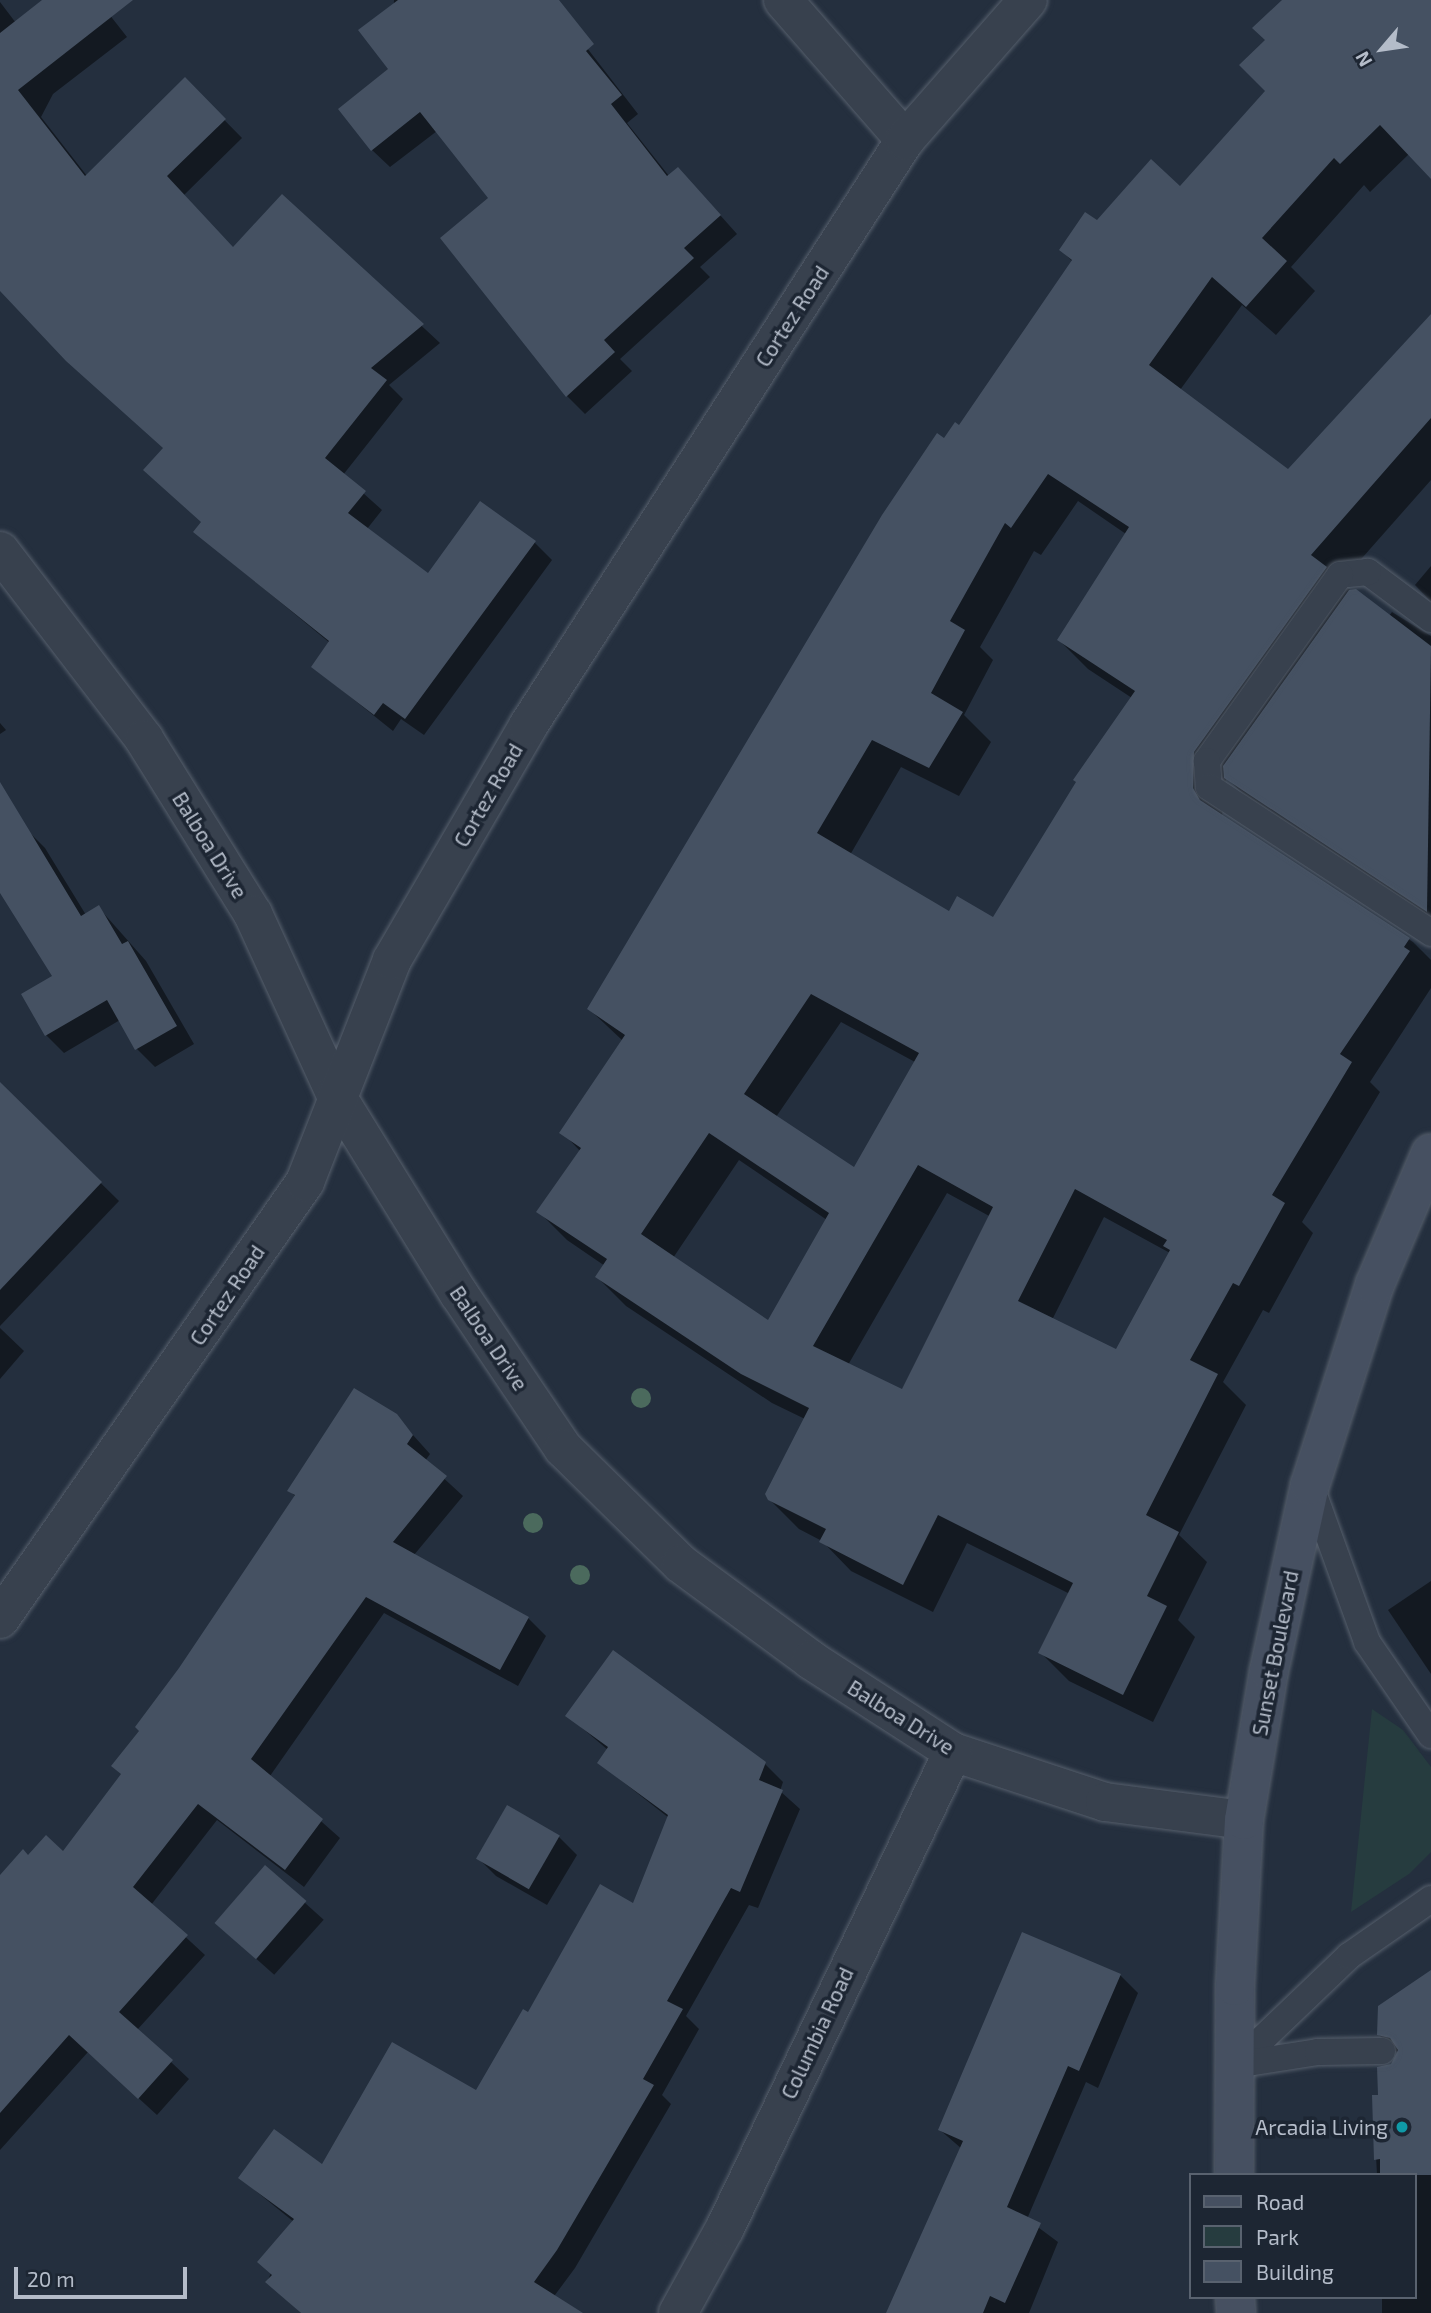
<!DOCTYPE html>
<style>
body{margin:0}
#map{position:relative;width:1431px;height:2313px;overflow:hidden;background:#242f3e;font-family:"Exo 2",sans-serif}
div>[style]{position:absolute}
[style*='--x']{left:calc(var(--x)*1px);top:calc(var(--y)*1px);width:calc(var(--w)*1px);rotate:calc(var(--a)*1deg)}
.green>*{inset:0;background:#263c3f}
.shadow>*{inset:0;background:#0007;transform-origin:0 0}
.building>*{inset:0;background:#455162;transform-origin:0 0}
.roads{filter:drop-shadow(0 0 2px #565f6c) drop-shadow(0 0 2px #565f6c)}
.lane>*{height:26px;margin:-13px;padding:0 13px;transform-origin:13px;border-radius:13px;background:#38414e}
.street>*{height:38px;margin:-19px;padding:0 19px;transform-origin:19px;border-radius:19px;background:#38414e}
.secondary>*{height:38px;margin:-19px;padding:0 19px;transform-origin:19px;border-radius:19px;background:#465061}
.trees>*{width:20px;height:20px;margin:-10px;border-radius:50%;background:#4b6a5d}
.dots>*{width:19px;height:19px;translate:-50% -50%;box-sizing:border-box;border:4px solid #1d2633;border-radius:50%}
span{translate:-50% -50%;white-space:nowrap;text-align:center;line-height:1.15;-webkit-text-stroke:7px #1d2633;paint-order:stroke}
.street-label{font-size:21px;color:#b4bcc9}
.poi-label{font-size:21px;color:#b4bcc9}
.right{translate:-100% -50%;text-align:right}
.legend{position:absolute;left:1189px;top:2173px;width:228px;height:126px;box-sizing:border-box;background:#1d2633;border:2px solid #59626f;margin:0;padding:9px 12px;list-style:none;font-size:21px;color:#b4bcc9}
.legend li{display:flex;align-items:center;gap:14px;height:35px}
.legend b{width:35px;border:2px solid #59626f}
.north{position:absolute;left:1347px;top:14px;width:70px;height:70px;-webkit-text-stroke:5px #1d2633;paint-order:stroke;rotate:241deg;font-size:19px;font-weight:700;line-height:28px;text-align:center;color:#b4bcc9}
.north::after{content:'';display:block;margin:auto;width:24px;height:32px;background:#b4bcc9;clip-path:polygon(50% 0,100% 100%,50% 72%,0 100%)}
.scale{position:absolute;left:14px;top:2267px;width:173px;height:32px;box-sizing:border-box;border:4px solid #b4bcc9;border-top:0;padding-left:9px;font-size:21px;line-height:24px;white-space:nowrap;color:#b4bcc9;-webkit-text-stroke:5px #1d2633;paint-order:stroke}
</style>
<div id="map">
<div class="green">
<div style="clip-path:polygon(1372px 1709px,1403px 1730px,1431px 1767px,1431px 1852px,1409px 1874px,1351px 1912px)"></div>
</div>
<div class="shadow">
<div style="clip-path:polygon(45px 0,98px 0,127px 37px,53px 94px,41px 117px,87px 176px,185px 80px,242px 138px,184px 195px,233px 249px,282px 196px,440px 343px,389px 385px,403px 399px,343px 475px,382px 510px,367px 529px,428px 576px,534px 542px,552px 560px,424px 735px,401px 719px,393px 731px,313px 667px,330px 643px,195px 532px,202px 523px,165px 449px,0 289px,0 2px,16px 23px)"></div>
<div style="clip-path:polygon(394px 0,550px 0,638px 114px,627px 123px,669px 176px,695px 187px,737px 234px,700px 267px,710px 277px,620px 359px,632px 371px,585px 414px,567px 396px,491px 198px,437px 131px,390px 167px,372px 150px,390px 70px)"></div>
<div style="clip-path:polygon(evenodd,1287px 0,1431px 0,1431px 175px,1410px 153px,1370px 192px,1364px 185px,1291px 267px,1315px 291px,1276px 335px,1242px 305px,1180px 390px,1289px 471px,1431px 317px,1431px 480px,1340px 583px,1389px 616px,1392px 612px,1431px 636px,1431px 924px,1261px 812px,1226px 777px,1222px 816px,1413px 942px,1431px 960px,1431px 988px,1370px 1082px,1380px 1092px,1302px 1222px,1313px 1233px,1269px 1313px,1263px 1310px,1223px 1382px,1246px 1405px,1179px 1535px,1207px 1562px,1178px 1620px,1195px 1637px,1153px 1722px,1069px 1681px,1040px 1652px,1070px 1594px,967px 1543px,933px 1612px,851px 1571px,822px 1541px,799px 1529px,769px 1499px,805px 1419px,772px 1403px,626px 1306px,597px 1277px,605px 1266px,567px 1240px,538px 1211px,580px 1151px,562px 1132px,623px 1041px,589px 1009px,944px 441px,959px 428px,1073px 262px,1061px 250px,1097px 223px,1180px 188px,1267px 91px,1267px 41px,1287px 0,1078px 501px,1126px 534px,1059px 640px,1088px 669px,1132px 698px,994px 919px,949px 914px,850px 855px,901px 767px,959px 796px,991px 742px,964px 715px,993px 660px,980px 647px,1034px 551px,1041px 555px,1078px 501px,1287px 0,841px 1022px,915px 1062px,854px 1169px,776px 1117px,841px 1022px,1287px 0,739px 1160px,827px 1220px,769px 1322px,673px 1258px,739px 1160px,1287px 0,947px 1193px,991px 1217px,903px 1392px,848px 1365px,947px 1193px,1287px 0,1104px 1217px,1170px 1253px,1117px 1351px,1052px 1320px,1104px 1217px)"></div>
<div style="clip-path:polygon(1431px 566px,1431px 602px,1415px 585px)"></div>
<div style="clip-path:polygon(0 723px,6px 730px,0 734px)"></div>
<div style="clip-path:polygon(27px 830px,45px 848px,86px 915px,99px 908px,146px 961px,194px 1044px,155px 1067px,137px 1049px,120px 1020px,64px 1053px,46px 1035px,54px 977px,0 890px,0 847px)"></div>
<div style="clip-path:polygon(0 1084px,119px 1201px,0 1326px)"></div>
<div style="clip-path:polygon(0 1328px,24px 1351px,0 1379px)"></div>
<div style="clip-path:polygon(396px 1416px,430px 1454px,425px 1461px,463px 1496px,414px 1555px,528px 1618px,546px 1636px,518px 1686px,384px 1613px,270px 1776px,340px 1838px,304px 1887px,217px 1820px,151px 1905px,205px 1955px,137px 2030px,189px 2079px,157px 2115px,88px 2052px,0 2150px,0 1889px,63px 1853px,123px 1775px,141px 1731px,296px 1497px,289px 1490px)"></div>
<div style="clip-path:polygon(1431px 1581px,1431px 1674px,1388px 1610px)"></div>
<div style="clip-path:polygon(568px 1716px,765px 1764px,783px 1782px,780px 1791px,800px 1809px,758px 1908px,749px 1905px,686px 2016px,699px 2029px,662px 2095px,671px 2104px,575px 2268px,552px 2299px,555px 2313px,301px 2313px,267px 2282px,294px 2222px,240px 2178px,323px 2167px,476px 2093px,528px 2014px,634px 1905px,669px 1818px,599px 1763px,608px 1750px)"></div>
<div style="clip-path:polygon(559px 1837px,577px 1855px,547px 1905px,496px 1876px,478px 1858px)"></div>
<div style="left:265px;top:1867px;width:79px;height:74px;rotate:42deg"></div>
<div style="clip-path:polygon(1431px 1971px,1431px 2313px,1382px 2313px,1382px 2297px,1415px 2297px,1415px 2175px,1377px 2175px,1373px 2097px,1380px 2097px,1398px 2053px,1379px 2035px)"></div>
<div style="clip-path:polygon(1120px 1975px,1138px 1993px,1098px 2088px,1086px 2082px,1027px 2219px,1058px 2242px,1029px 2313px,897px 2313px,962px 2149px,940px 2130px)"></div>
</div>
<div class="building">
<div style="clip-path:polygon(42px 0,133px 0,18px 90px,85px 176px,185px 77px,226px 119px,167px 176px,233px 247px,282px 194px,424px 324px,371px 368px,387px 380px,325px 458px,366px 491px,348px 513px,428px 573px,480px 501px,536px 541px,405px 719px,383px 703px,374px 715px,311px 667px,329px 641px,193px 532px,201px 522px,143px 470px,163px 448px,66px 361px,0 291px,0 33px)"></div>
<div style="clip-path:polygon(398px 0,559px 0,594px 44px,586px 51px,622px 95px,611px 104px,667px 176px,678px 167px,721px 215px,684px 248px,694px 258px,604px 340px,615px 352px,566px 397px,440px 238px,488px 198px,420px 112px,371px 151px,338px 109px,388px 69px,358px 30px)"></div>
<div style="clip-path:polygon(evenodd,1282px 0,1431px 0,1431px 179px,1380px 125px,1340px 164px,1334px 158px,1262px 238px,1287px 261px,1246px 307px,1212px 277px,1149px 365px,1288px 469px,1431px 314px,1431px 418px,1311px 555px,1327px 567px,1194px 752px,1193px 788px,1200px 800px,1410px 938px,1404px 947px,1410px 951px,1340px 1054px,1352px 1062px,1272px 1195px,1285px 1203px,1239px 1286px,1233px 1283px,1190px 1360px,1218px 1374px,1146px 1515px,1179px 1532px,1147px 1596px,1167px 1606px,1123px 1695px,1038px 1653px,1073px 1583px,938px 1515px,903px 1585px,819px 1542px,826px 1529px,768px 1500px,765px 1494px,809px 1408px,741px 1374px,595px 1277px,607px 1259px,536px 1212px,581px 1148px,559px 1133px,625px 1035px,587px 1009px,882px 515px,937px 433px,944px 438px,955px 422px,959px 425px,1072px 260px,1059px 250px,1085px 212px,1097px 220px,1151px 159px,1180px 186px,1265px 91px,1239px 65px,1265px 40px,1252px 28px,1282px 0,1048px 474px,1129px 527px,1057px 640px,1135px 691px,1073px 780px,1076px 782px,993px 917px,957px 896px,949px 911px,817px 833px,872px 740px,929px 768px,963px 712px,931px 693px,965px 630px,950px 621px,1005px 523px,1011px 528px,1048px 474px,1282px 0,811px 994px,919px 1053px,854px 1167px,744px 1094px,811px 994px,1282px 0,709px 1133px,829px 1213px,768px 1320px,641px 1234px,709px 1133px,1282px 0,918px 1165px,993px 1207px,902px 1389px,813px 1346px,918px 1165px,1282px 0,1075px 1189px,1167px 1240px,1163px 1246px,1170px 1250px,1116px 1349px,1018px 1301px,1075px 1189px)"></div>
<div style="clip-path:polygon(1356px 589px,1431px 646px,1427px 912px,1224px 778px,1223px 766px,1349px 590px)"></div>
<div style="clip-path:polygon(0 782px,81px 916px,99px 905px,122px 944px,128px 941px,177px 1026px,135px 1050px,107px 1000px,45px 1036px,21px 994px,52px 976px,0 893px)"></div>
<div style="clip-path:polygon(0 1082px,102px 1182px,0 1290px)"></div>
<div style="clip-path:polygon(354px 1388px,397px 1414px,413px 1435px,407px 1444px,447px 1476px,393px 1542px,529px 1617px,500px 1670px,366px 1597px,251px 1759px,323px 1819px,285px 1870px,198px 1804px,133px 1887px,188px 1935px,119px 2012px,173px 2060px,138px 2099px,69px 2035px,0 2113px,0 1875px,23px 1849px,28px 1855px,46px 1835px,63px 1851px,121px 1774px,111px 1766px,139px 1731px,135px 1727px,179px 1668px,295px 1495px,287px 1491px)"></div>
<div style="clip-path:polygon(613px 1650px,766px 1762px,759px 1780px,783px 1790px,740px 1892px,731px 1888px,667px 2001px,683px 2009px,643px 2079px,654px 2085px,557px 2250px,534px 2282px,583px 2313px,301px 2313px,265px 2282px,272px 2275px,257px 2262px,294px 2219px,238px 2178px,274px 2129px,322px 2164px,392px 2042px,476px 2090px,523px 2009px,528px 2012px,600px 1884px,633px 1903px,668px 1815px,597px 1763px,608px 1747px,565px 1716px)"></div>
<div style="left:507px;top:1805px;width:61px;height:62px;rotate:30deg"></div>
<div style="left:265px;top:1865px;width:55px;height:77px;rotate:41deg"></div>
<div style="clip-path:polygon(1022px 1932px,1121px 1974px,1079px 2071px,1068px 2066px,1007px 2207px,1041px 2223px,1005px 2303px,990px 2296px,983px 2313px,886px 2313px,963px 2141px,938px 2130px)"></div>
<div style="clip-path:polygon(1431px 1970px,1431px 2175px,1380px 2175px,1380px 2159px,1374px 2160px,1372px 2095px,1378px 2095px,1377px 2067px,1391px 2064px,1398px 2050px,1390px 2038px,1377px 2035px,1378px 2006px)"></div>
</div>
<div class="roads">
<div class="lane">
<div style="--x:1431;--y:619;--w:79;--a:-143.3"></div>
<div style="--x:1368;--y:572;--w:28;--a:174"></div>
<div style="--x:1340;--y:575;--w:229;--a:125.6"></div>
<div style="--x:1207;--y:761;--w:26;--a:86"></div>
<div style="--x:1209;--y:787;--w:266;--a:33.3"></div>
<div style="--x:1311;--y:1487;--w:165;--a:70.1"></div>
<div style="--x:1367;--y:1642;--w:113;--a:55.5"></div>
<div style="--x:1235;--y:2065;--w:158;--a:-43.7"></div>
<div style="--x:1349;--y:1956;--w:100;--a:-34.8"></div>
<div style="--x:1235;--y:2065;--w:84;--a:-8.9"></div>
<div style="--x:1318;--y:2052;--w:64;--a:-0.9"></div>
</div>
<div class="street">
<div style="--x:783;--y:0;--w:186;--a:48.9"></div>
<div style="--x:0;--y:551;--w:237;--a:52.5"></div>
<div style="--x:144;--y:739;--w:206;--a:58.1"></div>
<div style="--x:253;--y:914;--w:199;--a:65.4"></div>
<div style="--x:336;--y:1095;--w:234;--a:58.3"></div>
<div style="--x:459;--y:1294;--w:186;--a:56"></div>
<div style="--x:563;--y:1448;--w:165;--a:44.5"></div>
<div style="--x:681;--y:1564;--w:162;--a:36.4"></div>
<div style="--x:811;--y:1660;--w:169;--a:32.9"></div>
<div style="--x:953;--y:1752;--w:160;--a:18.2"></div>
<div style="--x:1105;--y:1802;--w:140;--a:7.4"></div>
<div style="--x:0;--y:1619;--w:533;--a:-55.09"></div>
<div style="--x:305;--y:1182;--w:238;--a:-68.6"></div>
<div style="--x:392;--y:960;--w:271;--a:-59.8"></div>
<div style="--x:528;--y:726;--w:697;--a:-57.25"></div>
<div style="--x:905;--y:140;--w:186;--a:-48.7"></div>
<div style="--x:678;--y:2313;--w:97;--a:-61.1"></div>
<div style="--x:725;--y:2228;--w:528;--a:-64.41"></div>
</div>
<div class="secondary">
<div style="--x:1234;--y:2175;--w:189;--a:-89.7"></div>
<div style="--x:1235;--y:1986;--w:166;--a:-86.9"></div>
<div style="--x:1244;--y:1820;--w:151;--a:-80.5"></div>
<div style="--x:1269;--y:1671;--w:190;--a:-77.6"></div>
<div style="--x:1310;--y:1485;--w:211;--a:-72.1"></div>
<div style="--x:1375;--y:1284;--w:142;--a:-66.9"></div>
<div style="--x:1235;--y:2297;--w:16;--a:86"></div>
</div>
</div>
<div class="trees">
<div style="left:641px;top:1398px"></div>
<div style="left:533px;top:1523px"></div>
<div style="left:580px;top:1575px"></div>
</div>
<div class="dots">
<div style="left:1402px;top:2127px;background:#0f9aa8"></div>
</div>
<div class="street-label">
<span style="left:792px;top:316px;rotate:-57deg">Cortez Road</span>
<span style="left:488px;top:795px;rotate:-60deg">Cortez Road</span>
<span style="left:210px;top:845px;rotate:58deg">Balboa Drive</span>
<span style="left:227px;top:1295px;rotate:-56deg">Cortez Road</span>
<span style="left:489px;top:1338px;rotate:56deg">Balboa Drive</span>
<span style="left:1275px;top:1653px;rotate:-79deg">Sunset Boulevard</span>
<span style="left:901px;top:1717px;rotate:32deg">Balboa Drive</span>
<span style="left:817px;top:2033px;rotate:-65deg">Columbia Road</span>
</div>
<div class="poi-label">
<span class="right" style="left:1388px;top:2127px">Arcadia Living</span>
</div>
<ul class="legend">
<li><b style="height:9px;background:#465061"></b>Road</li>
<li><b style="height:19px;background:#263c3f"></b>Park</li>
<li><b style="height:19px;background:#455162"></b>Building</li>
</ul>
<div class="north">N</div>
<div class="scale">20 m</div>
</div>
